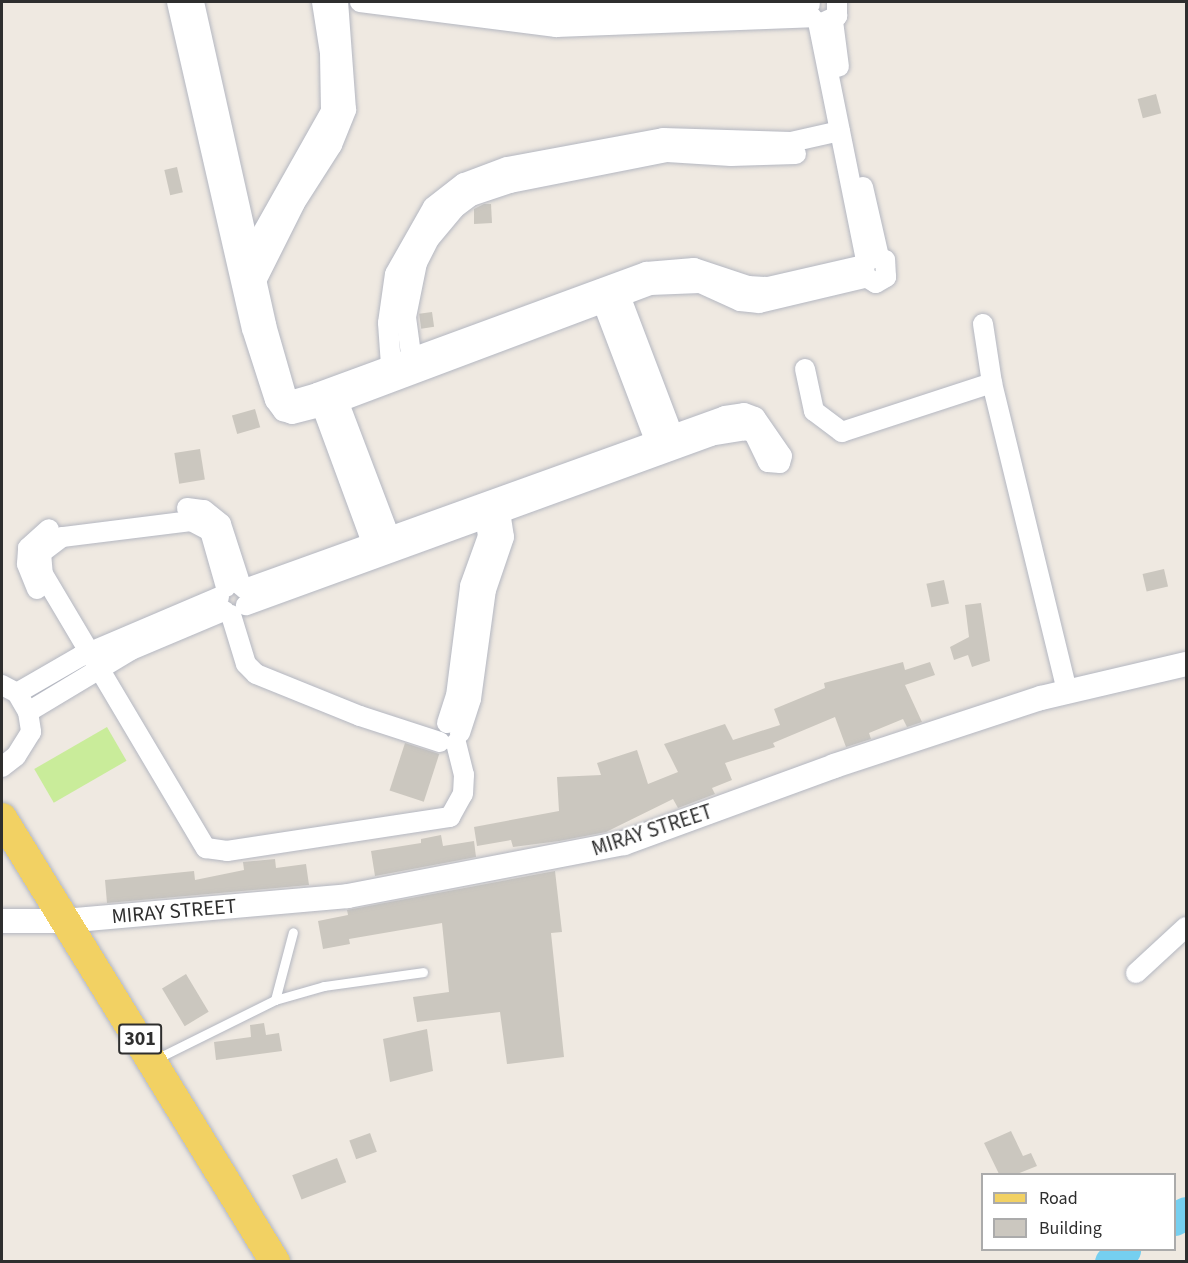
<!DOCTYPE html>
<style>
body{margin:0}
#map{position:relative;width:1188px;height:1263px;overflow:hidden;background:#efe9e1;font-family:"Source Sans 3",sans-serif}
div>[style]{position:absolute}
[style*='--x']{left:calc(var(--x)*1px);top:calc(var(--y)*1px);width:calc(var(--w)*1px);rotate:calc(var(--a)*1deg)}
.pitch>*{inset:0;background:#c9ec9a;transform-origin:0 0}
.river>*{height:33px;margin:-16.5px;padding:0 16.5px;transform-origin:16.5px;border-radius:16.5px;background:#75cff0}
.building>*{inset:0;background:#cbc7bf;transform-origin:0 0}
.roads{filter:drop-shadow(0 0 2px #b4b7c1) drop-shadow(0 0 2px #b4b7c1)}
.service>*{height:9px;margin:-4.5px;padding:0 4.5px;transform-origin:4.5px;border-radius:4.5px;background:#fff}
.minor>*{height:20px;margin:-10px;padding:0 10px;transform-origin:10px;border-radius:10px;background:#fff}
.tertiary>*{height:24px;margin:-12px;padding:0 12px;transform-origin:12px;border-radius:12px;background:#fff}
.primary>*{height:30px;margin:-15px;padding:0 15px;transform-origin:15px;border-radius:15px;background:#f2d163}
span{translate:-50% -50%;white-space:nowrap;text-align:center;line-height:1.15;-webkit-text-stroke:4.5px #fff;paint-order:stroke}
.shield-label span{padding:2px 4px;background:#fff;border:2px solid;border-radius:4px;-webkit-text-stroke-width:0}
.shield-label{font-size:20px;color:#2e2e2e;font-weight:700}
.street-label{font-size:21px;color:#2e2e2e}
.frame{position:absolute;inset:0;border:3px solid #2e2e2e;pointer-events:none}
.legend{position:absolute;left:981px;top:1173px;width:195px;height:78px;box-sizing:border-box;background:#fff;border:2px solid #ababab;margin:0;padding:8px 10px;list-style:none;font-size:18px;color:#2e2e2e}
.legend li{display:flex;align-items:center;gap:12px;height:30px}
.legend b{width:30px;border:2px solid #ababab}
</style>
<div id="map">
<div class="pitch">
<div style="left:107px;top:727px;width:39px;height:84px;rotate:60deg"></div>
</div>
<div class="river">
<div style="--x:1174;--y:1219;--w:13;--a:-27"></div>
<div style="--x:1111;--y:1262;--w:18;--a:-43"></div>
</div>
<div class="building">
<div style="left:1156px;top:94px;width:20px;height:19px;rotate:75deg"></div>
<div style="left:177px;top:167px;width:26px;height:13px;rotate:77deg"></div>
<div style="clip-path:polygon(484px 204px,491px 204px,492px 223px,474px 224px,474px 209px)"></div>
<div style="left:432px;top:312px;width:15px;height:13px;rotate:82deg"></div>
<div style="left:255px;top:409px;width:19px;height:24px;rotate:74deg"></div>
<div style="left:200px;top:449px;width:31px;height:26px;rotate:81deg"></div>
<div style="left:1164px;top:569px;width:18px;height:22px;rotate:77deg"></div>
<div style="left:944px;top:580px;width:24px;height:18px;rotate:78deg"></div>
<div style="clip-path:polygon(981px 603px,990px 661px,972px 667px,968px 655px,954px 660px,950px 647px,969px 637px,965px 605px)"></div>
<div style="clip-path:polygon(903px 662px,905px 670px,930px 662px,935px 675px,905px 685px,922px 722px,907px 727px,903px 719px,869px 733px,871px 739px,846px 747px,835px 717px,773px 743px,775px 747px,725px 763px,732px 780px,712px 788px,715px 794px,678px 808px,673px 799px,606px 832px,559px 841px,513px 847px,511px 840px,477px 846px,474px 827px,559px 811px,557px 777px,601px 775px,597px 763px,637px 750px,648px 784px,678px 772px,664px 744px,725px 724px,733px 740px,780px 725px,774px 709px,825px 688px,824px 683px)"></div>
<div style="left:405px;top:743px;width:36px;height:50px;rotate:18deg"></div>
<div style="clip-path:polygon(441px 835px,443px 846px,474px 841px,476px 857px,375px 876px,371px 851px,421px 843px,421px 839px)"></div>
<div style="clip-path:polygon(275px 859px,276px 868px,306px 864px,309px 885px,107px 903px,105px 880px,194px 871px,195px 880px,244px 870px,243px 862px)"></div>
<div style="clip-path:polygon(555px 871px,562px 932px,551px 933px,564px 1057px,507px 1064px,500px 1012px,417px 1022px,413px 997px,449px 992px,442px 923px,349px 939px,350px 944px,323px 949px,318px 921px,348px 915px,347px 910px)"></div>
<div style="left:186px;top:974px;width:44px;height:28px;rotate:59deg"></div>
<div style="clip-path:polygon(264px 1023px,266px 1035px,279px 1033px,282px 1051px,216px 1060px,214px 1042px,251px 1037px,250px 1025px)"></div>
<div style="clip-path:polygon(427px 1029px,433px 1071px,390px 1082px,383px 1039px)"></div>
<div style="clip-path:polygon(1011px 1131px,1023px 1156px,1031px 1153px,1037px 1166px,1017px 1174px,999px 1174px,984px 1143px)"></div>
<div style="left:370px;top:1133px;width:20px;height:22px;rotate:70deg"></div>
<div style="left:337px;top:1158px;width:26px;height:48px;rotate:69deg"></div>
</div>
<div class="roads">
<div class="service">
<div style="--x:275;--y:1000;--w:70;--a:-75.2"></div>
<div style="--x:156;--y:1059;--w:133;--a:-26.4"></div>
<div style="--x:275;--y:1000;--w:51;--a:-15.9"></div>
<div style="--x:324;--y:986;--w:100;--a:-8"></div>
</div>
<div class="minor">
<div style="--x:177;--y:2;--w:335;--a:77.1"></div>
<div style="--x:252;--y:329;--w:75;--a:72.1"></div>
<div style="--x:275;--y:400;--w:14;--a:54"></div>
<div style="--x:283;--y:411;--w:9;--a:18"></div>
<div style="--x:292;--y:414;--w:49;--a:-14.3"></div>
<div style="--x:339;--y:402;--w:332;--a:-20.6"></div>
<div style="--x:650;--y:285;--w:50;--a:-2.3"></div>
<div style="--x:700;--y:283;--w:44;--a:24.2"></div>
<div style="--x:740;--y:301;--w:19;--a:6"></div>
<div style="--x:759;--y:303;--w:109;--a:-13.3"></div>
<div style="--x:194;--y:2;--w:331;--a:77.4"></div>
<div style="--x:266;--y:325;--w:76;--a:74"></div>
<div style="--x:287;--y:398;--w:6;--a:18"></div>
<div style="--x:293;--y:400;--w:25;--a:-16"></div>
<div style="--x:317;--y:393;--w:351;--a:-20.2"></div>
<div style="--x:646;--y:272;--w:48;--a:-4.8"></div>
<div style="--x:694;--y:268;--w:57;--a:18.4"></div>
<div style="--x:748;--y:286;--w:20;--a:3"></div>
<div style="--x:768;--y:287;--w:94;--a:-12.9"></div>
<div style="--x:360;--y:2;--w:198;--a:7.3"></div>
<div style="--x:556;--y:27;--w:256;--a:-2.2"></div>
<div style="--x:449;--y:2;--w:108;--a:5.9"></div>
<div style="--x:556;--y:13;--w:254;--a:-2"></div>
<div style="--x:833;--y:21;--w:46;--a:82.6"></div>
<div style="--x:818;--y:22;--w:244;--a:78.6"></div>
<div style="--x:866;--y:261;--w:14;--a:102"></div>
<div style="--x:863;--y:275;--w:15;--a:32"></div>
<div style="--x:876;--y:283;--w:12;--a:-31"></div>
<div style="--x:886;--y:277;--w:17;--a:-93"></div>
<div style="--x:885;--y:260;--w:13;--a:-167"></div>
<div style="--x:872;--y:257;--w:7;--a:146"></div>
<div style="--x:822;--y:23;--w:17;--a:-25"></div>
<div style="--x:837;--y:16;--w:14;--a:-90"></div>
<div style="--x:863;--y:187;--w:72;--a:77.1"></div>
<div style="--x:250;--y:255;--w:165;--a:-60.6"></div>
<div style="--x:331;--y:111;--w:58;--a:-91"></div>
<div style="--x:330;--y:53;--w:52;--a:-98.9"></div>
<div style="--x:256;--y:281;--w:87;--a:-63.4"></div>
<div style="--x:295;--y:203;--w:69;--a:-57.5"></div>
<div style="--x:332;--y:145;--w:38;--a:-68"></div>
<div style="--x:346;--y:110;--w:108;--a:-94.2"></div>
<div style="--x:616;--y:285;--w:172;--a:69.2"></div>
<div style="--x:599;--y:293;--w:169;--a:69.2"></div>
<div style="--x:983;--y:324;--w:60;--a:81.3"></div>
<div style="--x:992;--y:383;--w:316;--a:76.3"></div>
<div style="--x:413;--y:369;--w:52;--a:-97.7"></div>
<div style="--x:406;--y:317;--w:55;--a:-78.5"></div>
<div style="--x:417;--y:263;--w:28;--a:-63"></div>
<div style="--x:430;--y:238;--w:39;--a:-50"></div>
<div style="--x:455;--y:208;--w:20;--a:-37"></div>
<div style="--x:471;--y:196;--w:41;--a:-18.4"></div>
<div style="--x:510;--y:183;--w:160;--a:-11.2"></div>
<div style="--x:667;--y:152;--w:64;--a:3.6"></div>
<div style="--x:731;--y:156;--w:65;--a:-1.8"></div>
<div style="--x:805;--y:369;--w:43;--a:77.9"></div>
<div style="--x:814;--y:411;--w:35;--a:37"></div>
<div style="--x:842;--y:432;--w:158;--a:-18.1"></div>
<div style="--x:395;--y:375;--w:11;--a:-112"></div>
<div style="--x:391;--y:365;--w:42;--a:-94.1"></div>
<div style="--x:388;--y:323;--w:49;--a:-81.9"></div>
<div style="--x:395;--y:274;--w:77;--a:-60.4"></div>
<div style="--x:433;--y:207;--w:39;--a:-38"></div>
<div style="--x:464;--y:183;--w:46;--a:-20.4"></div>
<div style="--x:507;--y:167;--w:159;--a:-10.5"></div>
<div style="--x:663;--y:138;--w:128;--a:1.8"></div>
<div style="--x:791;--y:142;--w:50;--a:-12.7"></div>
<div style="--x:334;--y:390;--w:166;--a:69.2"></div>
<div style="--x:318;--y:396;--w:165;--a:69.8"></div>
<div style="--x:187;--y:508;--w:17;--a:7"></div>
<div style="--x:204;--y:510;--w:22;--a:39"></div>
<div style="--x:221;--y:524;--w:65;--a:72.1"></div>
<div style="--x:226;--y:587;--w:58;--a:-105.9"></div>
<div style="--x:210;--y:531;--w:21;--a:-152"></div>
<div style="--x:191;--y:521;--w:130;--a:172.9"></div>
<div style="--x:62;--y:537;--w:26;--a:143"></div>
<div style="--x:41;--y:553;--w:21;--a:85"></div>
<div style="--x:43;--y:574;--w:319;--a:59.3"></div>
<div style="--x:206;--y:848;--w:21;--a:8"></div>
<div style="--x:227;--y:851;--w:226;--a:-8.7"></div>
<div style="--x:450;--y:817;--w:26;--a:-61"></div>
<div style="--x:463;--y:794;--w:19;--a:-87"></div>
<div style="--x:464;--y:775;--w:33;--a:-104"></div>
<div style="--x:37;--y:589;--w:27;--a:-112"></div>
<div style="--x:27;--y:564;--w:16;--a:-86"></div>
<div style="--x:28;--y:548;--w:28;--a:-42"></div>
<div style="--x:245;--y:589;--w:510;--a:-19.82"></div>
<div style="--x:725;--y:416;--w:19;--a:-9"></div>
<div style="--x:744;--y:413;--w:12;--a:20"></div>
<div style="--x:755;--y:417;--w:47;--a:55.3"></div>
<div style="--x:782;--y:456;--w:7;--a:106"></div>
<div style="--x:780;--y:463;--w:12;--a:-175"></div>
<div style="--x:768;--y:462;--w:32;--a:-116"></div>
<div style="--x:754;--y:433;--w:8;--a:-157"></div>
<div style="--x:747;--y:430;--w:36;--a:171"></div>
<div style="--x:711;--y:436;--w:495;--a:160"></div>
<div style="--x:231;--y:615;--w:51;--a:73"></div>
<div style="--x:246;--y:664;--w:14;--a:45"></div>
<div style="--x:256;--y:674;--w:112;--a:22"></div>
<div style="--x:360;--y:716;--w:84;--a:18"></div>
<div style="--x:2;--y:685;--w:17;--a:28"></div>
<div style="--x:17;--y:693;--w:22;--a:60"></div>
<div style="--x:28;--y:712;--w:20;--a:81"></div>
<div style="--x:31;--y:732;--w:28;--a:122"></div>
<div style="--x:16;--y:756;--w:18;--a:142"></div>
<div style="--x:17;--y:693;--w:74;--a:-30"></div>
<div style="--x:81;--y:656;--w:150;--a:-23.1"></div>
<div style="--x:28;--y:712;--w:120;--a:-31"></div>
<div style="--x:131;--y:650;--w:101;--a:-22.8"></div>
<div style="--x:447;--y:723;--w:28;--a:-72"></div>
<div style="--x:456;--y:696;--w:111;--a:-82.7"></div>
<div style="--x:470;--y:586;--w:53;--a:-70.2"></div>
<div style="--x:488;--y:536;--w:26;--a:-99"></div>
<div style="--x:460;--y:733;--w:36;--a:-72"></div>
<div style="--x:471;--y:699;--w:110;--a:-82.2"></div>
<div style="--x:486;--y:590;--w:56;--a:-71.2"></div>
<div style="--x:504;--y:537;--w:32;--a:-99"></div>
<div style="--x:1136;--y:973;--w:68;--a:-42.6"></div>
</div>
<div class="tertiary">
<div style="--x:2;--y:921;--w:62;--a:0"></div>
<div style="--x:64;--y:921;--w:285;--a:-5"></div>
<div style="--x:348;--y:896;--w:281;--a:-10.9"></div>
<div style="--x:624;--y:843;--w:224;--a:-20.1"></div>
<div style="--x:834;--y:766;--w:218;--a:-18.2"></div>
<div style="--x:1041;--y:698;--w:149;--a:-13.2"></div>
</div>
<div class="primary">
<div style="--x:2;--y:818;--w:521;--a:58.41"></div>
</div>
</div>
<div class="shield-label">
<span style="left:140px;top:1039px">301</span>
</div>
<div class="street-label">
<span style="left:652px;top:830px;rotate:-18deg">MIRAY STREET</span>
<span style="left:174px;top:911px;rotate:-5deg">MIRAY STREET</span>
</div>
<div class="frame"></div>
<ul class="legend">
<li><b style="height:8px;background:#f2d163"></b>Road</li>
<li><b style="height:16px;background:#cbc7bf"></b>Building</li>
</ul>
</div>
